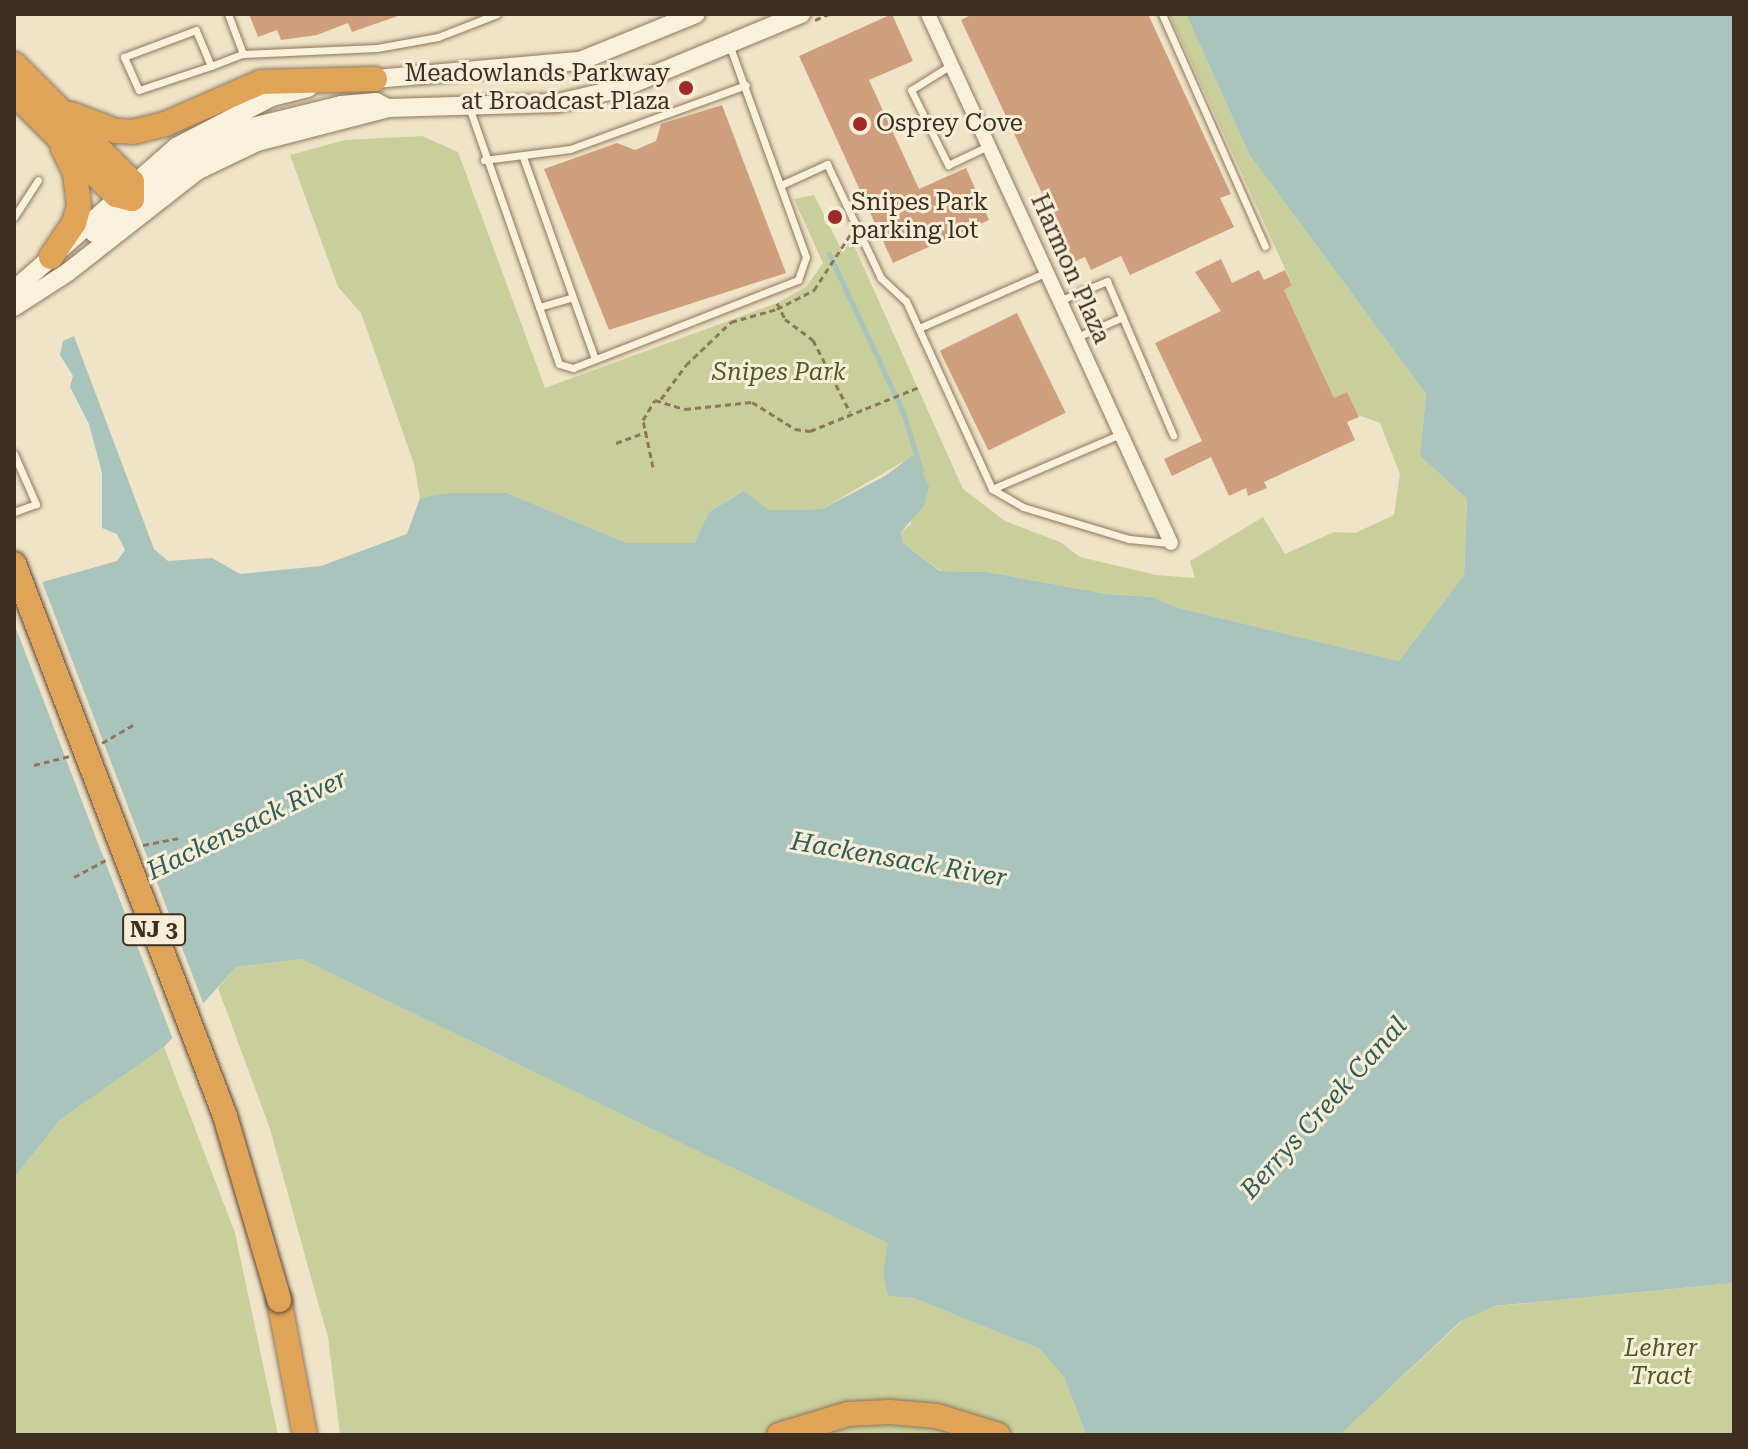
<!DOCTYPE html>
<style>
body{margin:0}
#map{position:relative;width:1748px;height:1449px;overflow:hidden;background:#f0e4c8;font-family:"Roboto Serif",serif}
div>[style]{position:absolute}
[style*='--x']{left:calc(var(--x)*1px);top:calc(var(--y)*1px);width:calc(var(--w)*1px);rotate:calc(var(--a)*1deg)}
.green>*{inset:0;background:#c9cf9b}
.water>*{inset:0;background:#a9c4bc}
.pier>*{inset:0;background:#f0e4c8}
.stream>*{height:5px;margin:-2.5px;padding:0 2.5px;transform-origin:2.5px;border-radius:2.5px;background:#a9c4bc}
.building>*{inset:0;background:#cf9f7d;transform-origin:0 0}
.path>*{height:3px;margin-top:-1.5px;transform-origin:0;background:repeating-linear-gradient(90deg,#8d765c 0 6px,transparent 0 10px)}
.roads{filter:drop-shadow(0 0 2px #8d765c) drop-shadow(0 0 2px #8d765c)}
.service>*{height:7px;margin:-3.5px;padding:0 3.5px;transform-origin:3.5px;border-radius:3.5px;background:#faf1dc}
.minor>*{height:14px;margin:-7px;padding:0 7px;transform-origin:7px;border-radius:7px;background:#faf1dc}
.secondary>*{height:18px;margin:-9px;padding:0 9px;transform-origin:9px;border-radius:9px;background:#faf1dc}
.motorway>*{height:24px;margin:-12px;padding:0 12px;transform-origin:12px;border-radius:12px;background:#e0a458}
.bridges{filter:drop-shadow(0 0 2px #5b4430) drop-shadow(0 0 2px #5b4430)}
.motorway-bridge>*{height:24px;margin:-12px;padding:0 12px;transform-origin:12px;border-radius:12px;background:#e0a458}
.dots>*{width:22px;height:22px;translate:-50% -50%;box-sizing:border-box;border:4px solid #f7eed8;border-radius:50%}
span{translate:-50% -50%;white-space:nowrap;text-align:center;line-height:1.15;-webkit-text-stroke:6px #f7eed8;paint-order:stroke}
.shield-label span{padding:2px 6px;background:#f7eed8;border:2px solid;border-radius:6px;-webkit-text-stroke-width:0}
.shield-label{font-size:22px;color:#3d2e20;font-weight:700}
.poi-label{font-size:24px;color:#3d2e20}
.right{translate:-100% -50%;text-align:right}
.left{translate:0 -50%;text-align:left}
.street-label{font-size:24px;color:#3d2e20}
.park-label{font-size:24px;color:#4d5a26;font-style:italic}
.water-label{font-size:26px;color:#2f5d5a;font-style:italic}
.frame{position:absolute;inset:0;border:16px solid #3d2e20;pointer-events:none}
</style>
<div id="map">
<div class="green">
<div style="clip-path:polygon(1169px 14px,1186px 14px,1249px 154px,1426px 394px,1420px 456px,1467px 499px,1464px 575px,1399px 661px,1175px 607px,1154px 597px,1107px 594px,988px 572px,941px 571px,903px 543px,901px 532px,911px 524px,913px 456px,822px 509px,768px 510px,742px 491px,709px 512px,694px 543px,627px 543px,507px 493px,420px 498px,414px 464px,361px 313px,338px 287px,290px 155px,345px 140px,422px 136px,458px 152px,545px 388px,777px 303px,806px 287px,823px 263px,794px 199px,814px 195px,843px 253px,851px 239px,963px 489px,1005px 521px,1060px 542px,1080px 557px,1156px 575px,1195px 578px,1190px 561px,1263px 517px,1285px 554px,1334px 532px,1355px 533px,1394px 515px,1400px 474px,1380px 423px,1358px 415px,1347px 393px,1334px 398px,1284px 290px,1292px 284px)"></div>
<div style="clip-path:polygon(301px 959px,889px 1243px,883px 1275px,888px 1296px,913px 1298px,1040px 1349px,1064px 1377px,1086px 1435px,340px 1435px,328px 1337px,315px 1292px,270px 1129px,218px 988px,236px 967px)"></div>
<div style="clip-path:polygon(164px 1047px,235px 1233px,278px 1435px,14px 1435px,14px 1178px,60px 1120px)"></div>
<div style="clip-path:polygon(1734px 1283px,1734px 1435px,1340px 1435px,1476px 1308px)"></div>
</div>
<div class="water">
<div style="clip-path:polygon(1186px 14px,1734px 14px,1734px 1283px,1494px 1306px,1461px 1321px,1340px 1435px,1086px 1435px,1064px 1377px,1040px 1349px,913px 1298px,888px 1296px,883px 1275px,888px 1243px,301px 959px,236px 967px,164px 1047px,60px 1120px,14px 1178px,14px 590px,117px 561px,125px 550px,117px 534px,102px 528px,102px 473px,89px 424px,70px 387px,73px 376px,60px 355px,63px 341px,74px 336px,154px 549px,168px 561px,212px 558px,240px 574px,321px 566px,407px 534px,420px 498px,449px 493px,507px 493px,627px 543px,694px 543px,709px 512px,743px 491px,769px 510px,822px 509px,885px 476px,913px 455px,929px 486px,924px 506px,901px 532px,903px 543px,940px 571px,988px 572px,1107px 594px,1154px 597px,1175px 607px,1399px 661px,1464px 575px,1467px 499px,1420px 456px,1426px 394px,1249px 154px)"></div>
</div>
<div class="pier">
<div style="clip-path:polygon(41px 579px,205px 1008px,174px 1042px,14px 623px,14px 586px)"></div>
</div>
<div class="stream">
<div style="--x:829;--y:254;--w:174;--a:64.9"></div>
<div style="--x:903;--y:412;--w:61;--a:72.8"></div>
</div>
<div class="building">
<div style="clip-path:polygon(249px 14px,400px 14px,401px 15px,352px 32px,348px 23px,317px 35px,281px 40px,277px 30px,258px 37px)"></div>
<div style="clip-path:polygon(892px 14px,913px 61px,869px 80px,919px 189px,966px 168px,989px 220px,893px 263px,799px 56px)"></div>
<div style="clip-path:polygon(973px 14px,1148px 14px,1231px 194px,1220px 198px,1234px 227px,1130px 275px,1121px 256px,1091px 270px,1085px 257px,1074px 262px,961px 20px)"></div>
<div style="clip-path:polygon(722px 105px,786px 273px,609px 330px,544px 169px,617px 143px,635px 150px,656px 141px,661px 124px)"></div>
<div style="clip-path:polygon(1221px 259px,1232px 283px,1259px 270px,1264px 280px,1285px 270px,1292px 285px,1284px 290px,1334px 398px,1347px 392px,1359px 417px,1347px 422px,1355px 440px,1264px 482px,1267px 488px,1248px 496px,1246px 488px,1229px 496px,1211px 457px,1172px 476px,1164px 459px,1202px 441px,1155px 343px,1221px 311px,1195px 272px)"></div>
<div style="left:1017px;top:313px;width:111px;height:86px;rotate:64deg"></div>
</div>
<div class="path">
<div style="--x:815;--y:20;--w:15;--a:-23"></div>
<div style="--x:777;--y:303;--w:18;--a:63"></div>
<div style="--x:785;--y:319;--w:35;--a:37"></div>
<div style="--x:813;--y:340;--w:81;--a:62.8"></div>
<div style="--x:661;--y:399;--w:42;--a:-53.7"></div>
<div style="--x:686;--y:365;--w:62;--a:-43.7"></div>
<div style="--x:731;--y:322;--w:48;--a:-15.8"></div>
<div style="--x:777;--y:309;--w:42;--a:-27.2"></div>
<div style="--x:814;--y:290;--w:66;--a:-56.8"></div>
<div style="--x:616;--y:443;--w:33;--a:-20"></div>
<div style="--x:653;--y:467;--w:48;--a:-102"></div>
<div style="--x:643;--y:420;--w:23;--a:-59"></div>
<div style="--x:655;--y:400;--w:31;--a:17"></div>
<div style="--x:685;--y:409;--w:67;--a:-6"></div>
<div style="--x:752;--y:402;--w:51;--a:32.1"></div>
<div style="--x:795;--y:429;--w:15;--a:8"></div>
<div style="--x:810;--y:431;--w:118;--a:-22"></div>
<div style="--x:102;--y:743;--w:39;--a:-30"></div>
<div style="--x:34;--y:765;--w:36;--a:-14"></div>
<div style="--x:143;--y:845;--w:36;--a:-11"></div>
<div style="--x:74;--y:877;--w:36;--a:-28"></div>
</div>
<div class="roads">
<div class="service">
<div style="--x:228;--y:14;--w:43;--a:69.4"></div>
<div style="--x:1162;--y:14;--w:254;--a:66.1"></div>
<div style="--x:951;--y:65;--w:47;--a:148"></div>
<div style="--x:911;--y:90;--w:84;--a:63.7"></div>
<div style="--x:948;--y:165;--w:44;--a:-25.4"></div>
<div style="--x:211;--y:66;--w:39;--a:-113"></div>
<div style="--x:196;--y:30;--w:77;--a:159.4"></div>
<div style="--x:124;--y:57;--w:36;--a:66"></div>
<div style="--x:139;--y:90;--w:76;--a:-18.4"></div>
<div style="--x:211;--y:66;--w:34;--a:-21"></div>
<div style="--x:243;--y:54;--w:134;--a:-2.6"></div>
<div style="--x:377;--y:48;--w:62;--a:-10.2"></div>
<div style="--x:438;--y:37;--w:63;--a:-21.3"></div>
<div style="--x:469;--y:107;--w:272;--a:70.7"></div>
<div style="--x:559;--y:364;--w:15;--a:16"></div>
<div style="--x:573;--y:368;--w:242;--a:-21.4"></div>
<div style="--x:798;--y:280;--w:24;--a:-71"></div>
<div style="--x:806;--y:257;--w:223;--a:-109.9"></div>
<div style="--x:523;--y:157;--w:214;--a:70.4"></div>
<div style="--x:484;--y:160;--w:87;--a:-7.3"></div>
<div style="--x:570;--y:149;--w:187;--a:-20"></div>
<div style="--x:781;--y:185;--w:51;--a:-24.5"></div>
<div style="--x:827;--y:164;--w:126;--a:64.7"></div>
<div style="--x:881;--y:278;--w:34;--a:43"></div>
<div style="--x:906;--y:301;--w:207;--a:65.4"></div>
<div style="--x:992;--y:489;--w:36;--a:30"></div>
<div style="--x:1023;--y:507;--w:111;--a:16.8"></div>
<div style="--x:1129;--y:539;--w:40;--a:5.7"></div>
<div style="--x:14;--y:217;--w:44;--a:-57"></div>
<div style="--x:1061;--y:300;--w:50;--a:-22.4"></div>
<div style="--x:1107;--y:281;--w:168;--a:66.8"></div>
<div style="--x:539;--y:307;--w:33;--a:-16"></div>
<div style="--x:919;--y:328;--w:140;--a:-23.6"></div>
<div style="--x:1077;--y:337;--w:50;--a:-23.5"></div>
<div style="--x:14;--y:454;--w:55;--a:66.3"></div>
<div style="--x:36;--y:504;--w:23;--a:160"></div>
<div style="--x:992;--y:489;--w:140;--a:-23.1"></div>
</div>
<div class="minor">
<div style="--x:928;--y:14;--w:582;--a:65.33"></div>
</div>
<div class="secondary">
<div style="--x:365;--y:80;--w:216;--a:-5.1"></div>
<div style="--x:580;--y:61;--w:125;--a:-22.1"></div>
<div style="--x:94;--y:233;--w:118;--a:-38.1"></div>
<div style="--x:187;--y:160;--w:73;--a:-26.9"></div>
<div style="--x:252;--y:127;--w:92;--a:-13.9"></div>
<div style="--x:341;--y:105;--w:35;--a:-5"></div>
<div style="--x:376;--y:102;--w:13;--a:27"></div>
<div style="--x:14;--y:290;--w:216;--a:-41.4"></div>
<div style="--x:176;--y:147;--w:108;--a:-27.5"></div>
<div style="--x:272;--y:97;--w:37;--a:-14"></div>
<div style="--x:14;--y:307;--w:64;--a:-32.9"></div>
<div style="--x:68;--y:272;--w:164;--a:-38.1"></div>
<div style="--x:197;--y:171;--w:67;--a:-25.8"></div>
<div style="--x:257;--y:142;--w:135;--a:-14.5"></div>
<div style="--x:388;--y:108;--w:170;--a:-1.7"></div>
<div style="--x:558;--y:103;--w:66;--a:-13.2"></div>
<div style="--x:622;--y:88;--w:194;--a:-22.5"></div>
</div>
<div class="motorway">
<div style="--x:14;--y:64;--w:167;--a:45"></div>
<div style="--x:132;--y:182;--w:17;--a:90"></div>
<div style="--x:132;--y:199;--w:16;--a:-166"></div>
<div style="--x:116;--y:195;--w:144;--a:-135"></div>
<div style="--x:71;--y:114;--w:48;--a:20.7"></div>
<div style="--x:116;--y:131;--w:17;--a:3"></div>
<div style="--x:133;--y:132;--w:33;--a:-14"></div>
<div style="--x:165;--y:124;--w:105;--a:-23.6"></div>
<div style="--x:261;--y:82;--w:114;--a:-1.5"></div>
<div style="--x:51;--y:257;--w:41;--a:-55.9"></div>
<div style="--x:74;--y:223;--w:18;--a:-74"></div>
<div style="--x:79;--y:206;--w:33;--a:-97"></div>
<div style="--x:75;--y:173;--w:28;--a:-116"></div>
<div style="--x:279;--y:1300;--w:137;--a:79.1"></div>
<div style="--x:779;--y:1435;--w:72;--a:-16.9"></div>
<div style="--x:848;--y:1414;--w:42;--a:-2.7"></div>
<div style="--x:890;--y:1412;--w:47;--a:4.9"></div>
<div style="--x:937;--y:1416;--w:64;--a:17.3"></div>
</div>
</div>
<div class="bridges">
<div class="motorway-bridge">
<div style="--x:14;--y:564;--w:591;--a:69.08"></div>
<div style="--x:225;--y:1116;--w:192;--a:73.6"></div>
</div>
</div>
<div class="dots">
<div style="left:686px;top:88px;background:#9e2a2b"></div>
<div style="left:860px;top:124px;background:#9e2a2b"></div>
<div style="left:835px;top:217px;background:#9e2a2b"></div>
</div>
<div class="shield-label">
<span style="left:154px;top:930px">NJ 3</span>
</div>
<div class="poi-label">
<span class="right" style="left:670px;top:88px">Meadowlands Parkway<br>at Broadcast Plaza</span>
<span class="left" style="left:876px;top:124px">Osprey Cove</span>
<span class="left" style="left:851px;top:217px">Snipes Park<br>parking lot</span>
</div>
<div class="street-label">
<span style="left:1070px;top:269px;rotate:66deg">Harmon Plaza</span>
</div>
<div class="park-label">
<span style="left:779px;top:373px">Snipes Park</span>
<span style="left:1661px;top:1363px">Lehrer<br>Tract</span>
</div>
<div class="water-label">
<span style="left:247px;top:825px;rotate:-26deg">Hackensack River</span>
<span style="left:899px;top:860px;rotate:10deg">Hackensack River</span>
<span style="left:1324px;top:1108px;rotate:-48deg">Berrys Creek Canal</span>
</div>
<div class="frame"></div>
</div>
